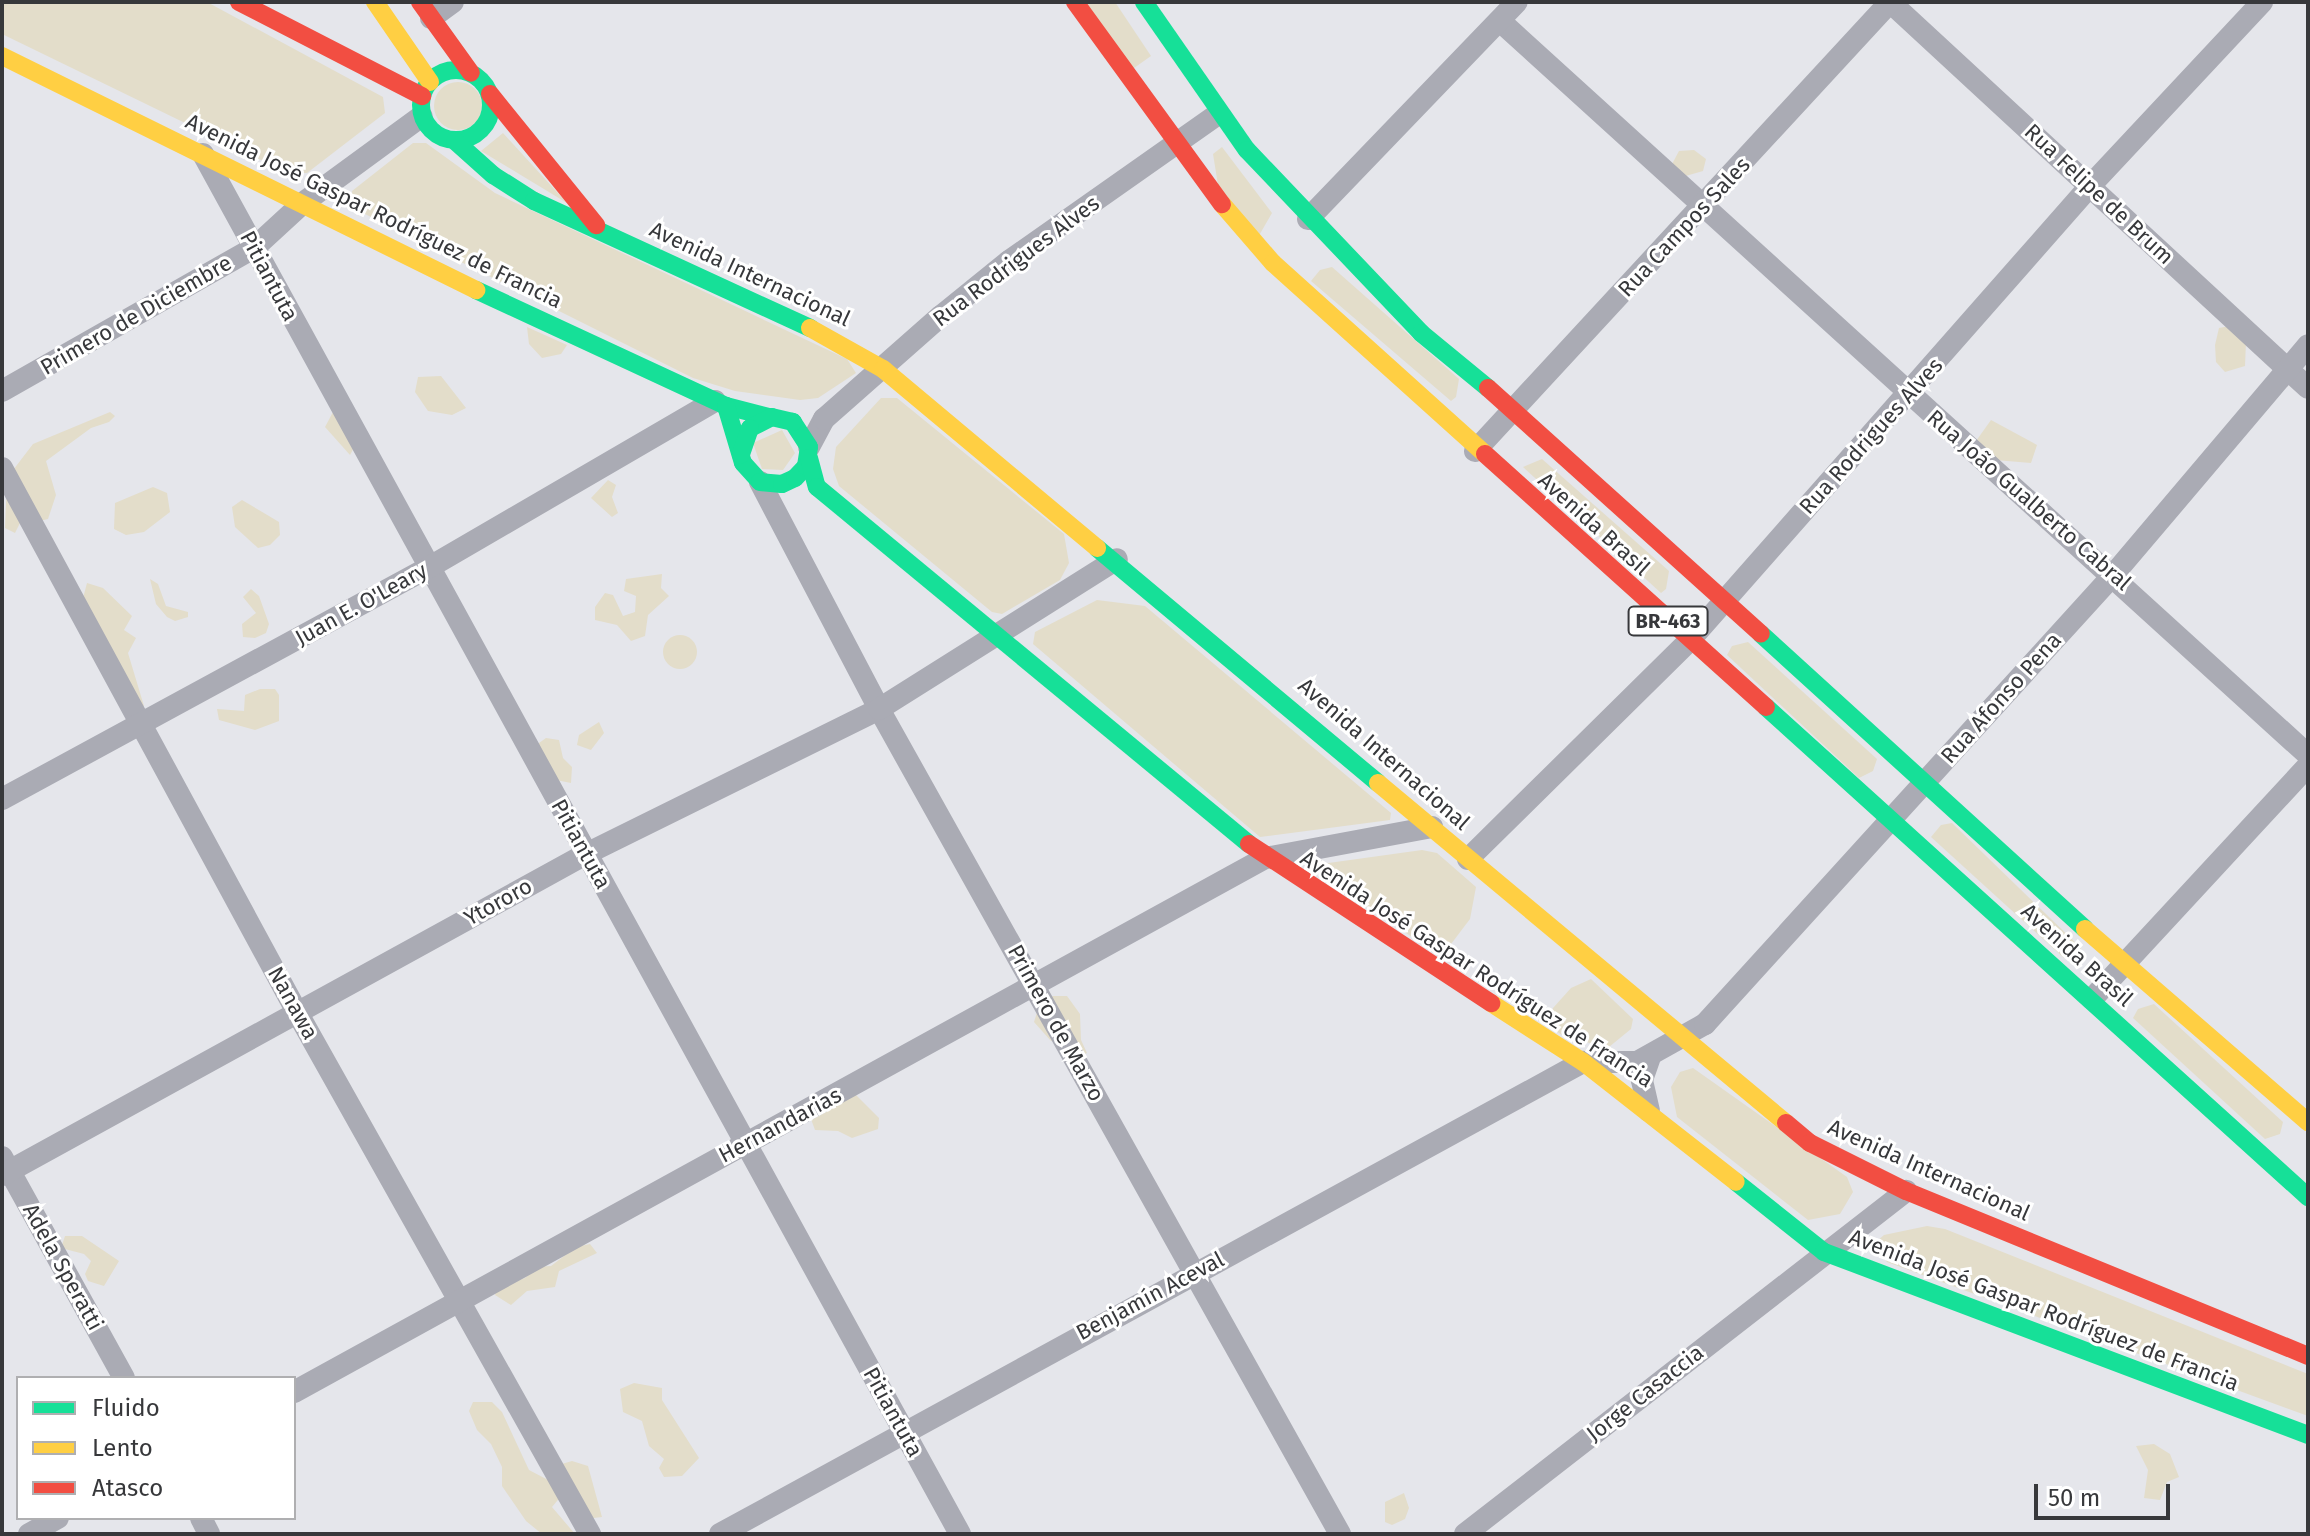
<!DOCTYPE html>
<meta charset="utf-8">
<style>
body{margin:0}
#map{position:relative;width:2310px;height:1536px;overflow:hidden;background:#e5e6eb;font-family:"Fira Sans",sans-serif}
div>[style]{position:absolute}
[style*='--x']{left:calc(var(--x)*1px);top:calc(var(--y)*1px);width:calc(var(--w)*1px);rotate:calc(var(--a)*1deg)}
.green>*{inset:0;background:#e3ddca}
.round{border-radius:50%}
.street>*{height:22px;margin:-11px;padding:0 11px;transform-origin:11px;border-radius:11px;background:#aaabb4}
.fast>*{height:18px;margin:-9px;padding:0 9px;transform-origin:9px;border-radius:9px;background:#16e098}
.fast>.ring{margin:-9px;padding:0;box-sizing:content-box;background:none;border:18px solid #16e098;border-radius:50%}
.slow>*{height:18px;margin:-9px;padding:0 9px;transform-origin:9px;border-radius:9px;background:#ffcf43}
.jam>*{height:18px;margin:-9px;padding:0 9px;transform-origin:9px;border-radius:9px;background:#f24e42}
span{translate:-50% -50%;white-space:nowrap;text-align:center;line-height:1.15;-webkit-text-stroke:6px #fff;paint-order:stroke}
.shield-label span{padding:2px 6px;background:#fff;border:2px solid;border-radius:6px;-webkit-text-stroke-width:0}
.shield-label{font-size:20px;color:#37383b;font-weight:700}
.street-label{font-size:22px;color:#37383b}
.frame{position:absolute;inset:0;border:4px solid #37383b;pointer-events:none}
.legend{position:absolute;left:16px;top:1376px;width:280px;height:144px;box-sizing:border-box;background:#fff;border:2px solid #afafb1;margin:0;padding:10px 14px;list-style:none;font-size:24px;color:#37383b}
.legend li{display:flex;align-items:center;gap:16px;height:40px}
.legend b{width:40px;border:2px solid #afafb1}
.scale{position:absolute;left:2034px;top:1484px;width:136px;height:36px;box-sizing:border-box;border:4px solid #37383b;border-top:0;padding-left:10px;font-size:24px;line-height:28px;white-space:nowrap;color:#37383b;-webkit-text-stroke:6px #fff;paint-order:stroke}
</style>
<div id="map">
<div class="green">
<div style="clip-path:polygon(2px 2px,207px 2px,383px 97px,385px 113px,307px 173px,288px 173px,2px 34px)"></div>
<div style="clip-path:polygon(1077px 2px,1115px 2px,1151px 56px,1127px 73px)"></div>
<div class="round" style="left:434px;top:82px;width:48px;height:48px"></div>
<div style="clip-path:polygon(503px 133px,567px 203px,481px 151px)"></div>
<div style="clip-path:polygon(413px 143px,426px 143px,495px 193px,847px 359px,856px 373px,818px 398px,800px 400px,735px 391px,693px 378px,353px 208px,352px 191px)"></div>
<div style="clip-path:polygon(1222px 147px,1272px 213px,1257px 239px,1219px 191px,1213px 154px)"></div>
<div style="clip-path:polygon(1694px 150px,1706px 159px,1703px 171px,1682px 177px,1671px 166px,1679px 151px)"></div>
<div style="clip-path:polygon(1332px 267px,1459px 379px,1456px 397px,1451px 401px,1311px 281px,1320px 270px)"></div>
<div style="clip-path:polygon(2235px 325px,2246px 342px,2245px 366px,2225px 372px,2216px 362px,2215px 345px,2219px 328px)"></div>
<div style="clip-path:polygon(527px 327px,567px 345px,561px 354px,542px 358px,529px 344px)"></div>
<div style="clip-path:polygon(441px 376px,466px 408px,452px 415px,428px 411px,415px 392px,418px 377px)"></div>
<div style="clip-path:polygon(881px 398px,897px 398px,1064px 534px,1069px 563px,1060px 580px,1002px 614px,992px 612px,839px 486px,833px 469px,836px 447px)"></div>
<div style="clip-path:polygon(110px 412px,115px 416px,109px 422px,91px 428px,46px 461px,56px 495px,48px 519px,35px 522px,24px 515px,15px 533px,5px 528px,7px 478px,33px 444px)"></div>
<div style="clip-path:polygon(333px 412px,358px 440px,350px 455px,325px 427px)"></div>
<div style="clip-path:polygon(1991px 420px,2037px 445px,2031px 463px,1983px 459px,1976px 441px)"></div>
<div style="clip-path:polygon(782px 430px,795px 453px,783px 470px,762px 469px,753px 443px)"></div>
<div style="clip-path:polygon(1542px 459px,1669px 571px,1666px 589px,1661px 593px,1523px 467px)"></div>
<div style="clip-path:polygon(608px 480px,616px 485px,612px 497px,618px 513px,612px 517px,591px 498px)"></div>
<div style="clip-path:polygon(153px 487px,167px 493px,170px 512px,144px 532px,126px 535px,114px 529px,115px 503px)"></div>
<div style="clip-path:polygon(242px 500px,279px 522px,280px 535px,270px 545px,258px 548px,235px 527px,232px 507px)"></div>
<div style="clip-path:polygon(662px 574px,661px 588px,669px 596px,648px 615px,645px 636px,631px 641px,617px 625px,595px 620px,595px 607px,605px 593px,613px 595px,623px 616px,635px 612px,636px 596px,624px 591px,626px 579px)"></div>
<div style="clip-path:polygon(150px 579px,158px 584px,166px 606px,188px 612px,188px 617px,175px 621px,167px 617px,156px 604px)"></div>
<div style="clip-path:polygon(87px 583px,103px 588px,132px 616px,124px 630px,136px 638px,128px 653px,144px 706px,134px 705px,82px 602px)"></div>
<div style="clip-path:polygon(251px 589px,259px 596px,269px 624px,266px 633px,255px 638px,243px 637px,242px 624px,256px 613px,243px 597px)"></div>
<div style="clip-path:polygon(1097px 600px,1145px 606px,1391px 813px,1390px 820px,1260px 837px,1033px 644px,1035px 632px)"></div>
<div class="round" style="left:663px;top:635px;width:34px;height:34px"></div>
<div style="clip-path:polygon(1748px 642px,1877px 759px,1873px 771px,1859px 778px,1727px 655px,1732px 646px)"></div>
<div style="clip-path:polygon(260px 689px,275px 689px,279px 695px,279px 721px,255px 730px,219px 720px,217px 709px,244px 711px,245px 695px)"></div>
<div style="clip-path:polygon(599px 722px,604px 733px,591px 750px,577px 745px,579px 735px)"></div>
<div style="clip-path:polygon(546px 738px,559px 740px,563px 758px,572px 767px,571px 783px,556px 780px,537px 756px,539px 743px)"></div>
<div style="clip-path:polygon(1952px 823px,2081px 948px,2078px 953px,2064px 958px,1931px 837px,1941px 825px)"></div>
<div style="clip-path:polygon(1422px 850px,1437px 853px,1476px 887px,1470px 919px,1445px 952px,1437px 954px,1307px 866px)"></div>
<div style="clip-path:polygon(1591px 979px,1633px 1019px,1631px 1029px,1609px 1047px,1566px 1038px,1548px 1025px,1553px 1008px,1571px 988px)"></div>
<div style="clip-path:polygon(1053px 996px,1067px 996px,1080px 1014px,1081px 1040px,1087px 1053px,1075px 1058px,1061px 1037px,1051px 1041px,1034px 1022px,1040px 1003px)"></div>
<div style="clip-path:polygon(2154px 1004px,2283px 1122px,2280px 1134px,2265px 1139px,2133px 1018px,2138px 1009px)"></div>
<div style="clip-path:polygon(1693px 1068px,1847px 1177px,1853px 1192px,1840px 1214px,1808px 1220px,1677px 1117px,1671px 1087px,1680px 1072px)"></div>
<div style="clip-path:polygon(855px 1094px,879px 1118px,878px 1129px,852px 1138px,838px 1131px,815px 1130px,811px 1119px)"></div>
<div style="clip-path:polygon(1927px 1226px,1945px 1229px,2308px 1374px,2308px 1416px,1887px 1262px,1877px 1251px,1877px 1241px,1884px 1235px)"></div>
<div style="clip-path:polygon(65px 1236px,82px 1236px,119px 1261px,104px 1286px,88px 1281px,85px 1274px,91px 1261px,84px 1254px,61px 1248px)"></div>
<div style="clip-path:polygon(590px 1244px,597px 1253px,559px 1271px,555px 1287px,527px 1291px,511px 1305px,495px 1295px,498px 1288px,525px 1278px,536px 1267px,551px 1266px,576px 1247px)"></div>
<div style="clip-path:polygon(634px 1383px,662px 1388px,662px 1400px,699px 1458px,682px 1476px,664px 1477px,659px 1468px,664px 1459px,649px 1446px,642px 1421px,623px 1412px,620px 1389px)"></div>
<div style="clip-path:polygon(473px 1402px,492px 1402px,502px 1412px,529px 1470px,552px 1482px,555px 1466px,572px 1461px,588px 1466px,602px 1517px,585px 1519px,562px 1495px,552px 1507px,575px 1534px,542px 1534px,526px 1521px,502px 1486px,502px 1467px,491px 1444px,477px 1430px,469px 1411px)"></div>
<div style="clip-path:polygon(2154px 1444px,2170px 1454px,2179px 1477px,2167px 1482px,2160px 1500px,2144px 1498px,2148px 1470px,2136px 1446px)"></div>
<div style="clip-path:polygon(1404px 1493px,1409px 1508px,1405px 1519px,1392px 1525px,1385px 1522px,1385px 1502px)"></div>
</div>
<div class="street">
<div style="--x:1890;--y:2;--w:569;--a:42.72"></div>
<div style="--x:431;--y:18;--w:27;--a:-36"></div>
<div style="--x:1500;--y:21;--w:1092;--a:42.25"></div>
<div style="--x:203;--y:154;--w:1574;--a:61.25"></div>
<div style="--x:1308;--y:219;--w:301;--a:-46.1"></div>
<div style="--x:2;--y:391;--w:290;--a:-29.6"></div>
<div style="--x:254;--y:248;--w:67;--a:-42.6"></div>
<div style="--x:303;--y:203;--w:147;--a:-36.2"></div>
<div style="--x:809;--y:447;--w:32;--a:-62"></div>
<div style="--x:824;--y:419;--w:156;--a:-41.4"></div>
<div style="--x:941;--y:316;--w:87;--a:-39"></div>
<div style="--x:1009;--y:261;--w:256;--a:-35.1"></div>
<div style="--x:1475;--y:451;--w:611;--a:-47.25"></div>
<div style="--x:2;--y:468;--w:619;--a:61.53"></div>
<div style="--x:297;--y:1012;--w:599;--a:60.69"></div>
<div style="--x:760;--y:482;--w:256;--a:62.3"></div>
<div style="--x:879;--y:709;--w:945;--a:60.8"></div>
<div style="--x:2;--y:799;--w:485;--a:-28.5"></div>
<div style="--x:428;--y:568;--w:332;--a:-30.2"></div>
<div style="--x:1468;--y:859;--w:312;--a:-44.6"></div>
<div style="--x:1690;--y:640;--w:605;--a:-48.62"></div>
<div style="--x:2090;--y:186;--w:252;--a:-46.9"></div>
<div style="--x:2092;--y:999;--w:318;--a:-47.2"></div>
<div style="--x:1649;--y:1111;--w:32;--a:-103"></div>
<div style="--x:1642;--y:1080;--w:24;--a:-71"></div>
<div style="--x:2;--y:1157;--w:252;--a:61.1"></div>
<div style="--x:2;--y:1175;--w:666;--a:-28.8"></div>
<div style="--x:586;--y:854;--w:327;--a:-26.3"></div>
<div style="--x:879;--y:709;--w:281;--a:-32.2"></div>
<div style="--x:294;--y:1392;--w:1108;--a:-28.81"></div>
<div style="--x:1265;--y:858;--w:170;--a:-10.5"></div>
<div style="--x:201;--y:1518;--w:18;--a:63"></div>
<div style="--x:29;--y:1534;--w:33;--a:-29"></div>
<div style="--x:720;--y:1534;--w:984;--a:-28.68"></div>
<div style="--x:1583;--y:1062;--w:54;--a:0"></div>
<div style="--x:1637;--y:1062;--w:78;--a:-29.2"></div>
<div style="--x:1705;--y:1024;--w:608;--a:-47.73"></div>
<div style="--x:2114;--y:574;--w:300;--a:-49.7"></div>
<div style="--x:1465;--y:1534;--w:559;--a:-37.87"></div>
</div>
<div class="fast">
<div style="--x:1144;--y:2;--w:180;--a:55.2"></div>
<div style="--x:1247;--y:150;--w:253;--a:46.4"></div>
<div style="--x:1421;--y:333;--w:87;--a:39.4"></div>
<div class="ring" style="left:421px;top:70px;width:52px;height:52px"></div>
<div style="--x:455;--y:141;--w:51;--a:41.8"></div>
<div style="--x:493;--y:175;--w:49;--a:32.4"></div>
<div style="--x:534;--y:201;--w:304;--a:24.7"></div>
<div style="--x:476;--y:290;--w:276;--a:24.9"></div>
<div style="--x:726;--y:406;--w:44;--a:14.3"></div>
<div style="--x:726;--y:406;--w:59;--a:73.4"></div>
<div style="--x:743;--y:463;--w:25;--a:48"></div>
<div style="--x:760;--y:482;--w:22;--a:5"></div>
<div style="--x:782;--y:484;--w:14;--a:-25"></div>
<div style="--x:795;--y:478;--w:16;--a:-47"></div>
<div style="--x:806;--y:466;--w:19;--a:-81"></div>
<div style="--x:809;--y:447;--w:30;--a:-123"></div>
<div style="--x:793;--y:422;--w:22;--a:-167"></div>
<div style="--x:772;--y:417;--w:25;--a:153"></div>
<div style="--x:750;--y:428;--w:28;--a:109"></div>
<div style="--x:809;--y:458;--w:30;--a:75"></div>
<div style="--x:817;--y:487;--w:560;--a:39.57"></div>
<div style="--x:1097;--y:548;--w:366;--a:39.9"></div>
<div style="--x:1761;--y:634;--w:438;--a:42.3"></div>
<div style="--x:1766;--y:707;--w:731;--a:42.12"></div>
<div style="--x:1736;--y:1182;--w:112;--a:38.5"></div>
<div style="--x:1824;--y:1252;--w:517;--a:20.71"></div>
</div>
<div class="slow">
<div style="--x:375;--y:2;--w:97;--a:55.5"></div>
<div style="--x:2;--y:56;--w:529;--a:26.27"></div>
<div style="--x:1222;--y:204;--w:78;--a:49.2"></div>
<div style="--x:1273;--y:263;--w:285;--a:42"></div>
<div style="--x:810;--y:328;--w:84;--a:29.3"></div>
<div style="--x:883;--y:369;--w:279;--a:39.9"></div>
<div style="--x:1378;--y:783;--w:531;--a:39.81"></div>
<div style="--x:2085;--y:929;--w:295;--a:40.9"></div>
<div style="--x:1491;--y:1003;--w:109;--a:32.7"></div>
<div style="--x:1583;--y:1062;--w:194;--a:38.1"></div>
</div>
<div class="jam">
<div style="--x:239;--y:2;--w:206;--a:27.2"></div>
<div style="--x:420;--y:2;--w:87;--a:54.3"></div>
<div style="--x:1075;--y:2;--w:250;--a:54"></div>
<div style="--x:490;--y:94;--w:169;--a:51"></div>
<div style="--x:1488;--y:388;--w:367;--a:42"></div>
<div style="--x:1485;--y:454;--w:378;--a:42"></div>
<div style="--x:1249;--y:844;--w:290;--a:33.3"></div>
<div style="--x:1786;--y:1123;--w:31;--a:40"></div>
<div style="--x:1810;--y:1143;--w:107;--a:26.6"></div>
<div style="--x:1906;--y:1191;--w:435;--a:22.3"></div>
</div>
<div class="shield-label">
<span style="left:1668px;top:621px">BR-463</span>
</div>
<div class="street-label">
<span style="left:2099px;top:194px;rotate:43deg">Rua Felipe de Brum</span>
<span style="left:374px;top:211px;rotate:26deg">Avenida José Gaspar Rodríguez de Francia</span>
<span style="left:1684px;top:227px;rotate:-47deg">Rua Campos Sales</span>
<span style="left:1016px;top:261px;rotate:-37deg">Rua Rodrigues Alves</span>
<span style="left:750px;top:274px;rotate:25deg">Avenida Internacional</span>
<span style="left:269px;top:276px;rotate:62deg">Pitiantuta</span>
<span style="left:136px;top:315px;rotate:-30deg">Primero de Diciembre</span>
<span style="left:1871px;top:436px;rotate:-48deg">Rua Rodrigues Alves</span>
<span style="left:2029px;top:500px;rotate:41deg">Rua João Gualberto Cabral</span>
<span style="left:1594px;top:524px;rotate:42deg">Avenida Brasil</span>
<span style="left:361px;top:604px;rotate:-29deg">Juan E. O'Leary</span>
<span style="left:2001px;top:698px;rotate:-48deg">Rua Afonso Pena</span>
<span style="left:1384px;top:754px;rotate:41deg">Avenida Internacional</span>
<span style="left:581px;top:844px;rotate:61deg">Pitiantuta</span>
<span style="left:498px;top:902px;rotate:-29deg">Ytororo</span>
<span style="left:2077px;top:955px;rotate:42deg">Avenida Brasil</span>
<span style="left:1477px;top:969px;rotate:33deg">Avenida José Gaspar Rodríguez de Francia</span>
<span style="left:293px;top:1003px;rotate:61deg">Nanawa</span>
<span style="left:1056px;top:1023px;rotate:61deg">Primero de Marzo</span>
<span style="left:780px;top:1125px;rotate:-28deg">Hernandarias</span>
<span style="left:1929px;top:1170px;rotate:24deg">Avenida Internacional</span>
<span style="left:63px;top:1267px;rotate:61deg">Adela Speratti</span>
<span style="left:1150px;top:1296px;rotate:-28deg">Benjamín Aceval</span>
<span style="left:2044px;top:1310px;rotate:21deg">Avenida José Gaspar Rodríguez de Francia</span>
<span style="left:1645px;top:1393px;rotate:-38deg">Jorge Casaccia</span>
<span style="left:893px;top:1412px;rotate:61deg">Pitiantuta</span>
</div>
<div class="frame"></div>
<ul class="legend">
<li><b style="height:10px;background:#16e098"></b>Fluido</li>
<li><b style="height:10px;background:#ffcf43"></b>Lento</li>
<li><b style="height:10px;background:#f24e42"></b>Atasco</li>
</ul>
<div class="scale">50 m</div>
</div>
